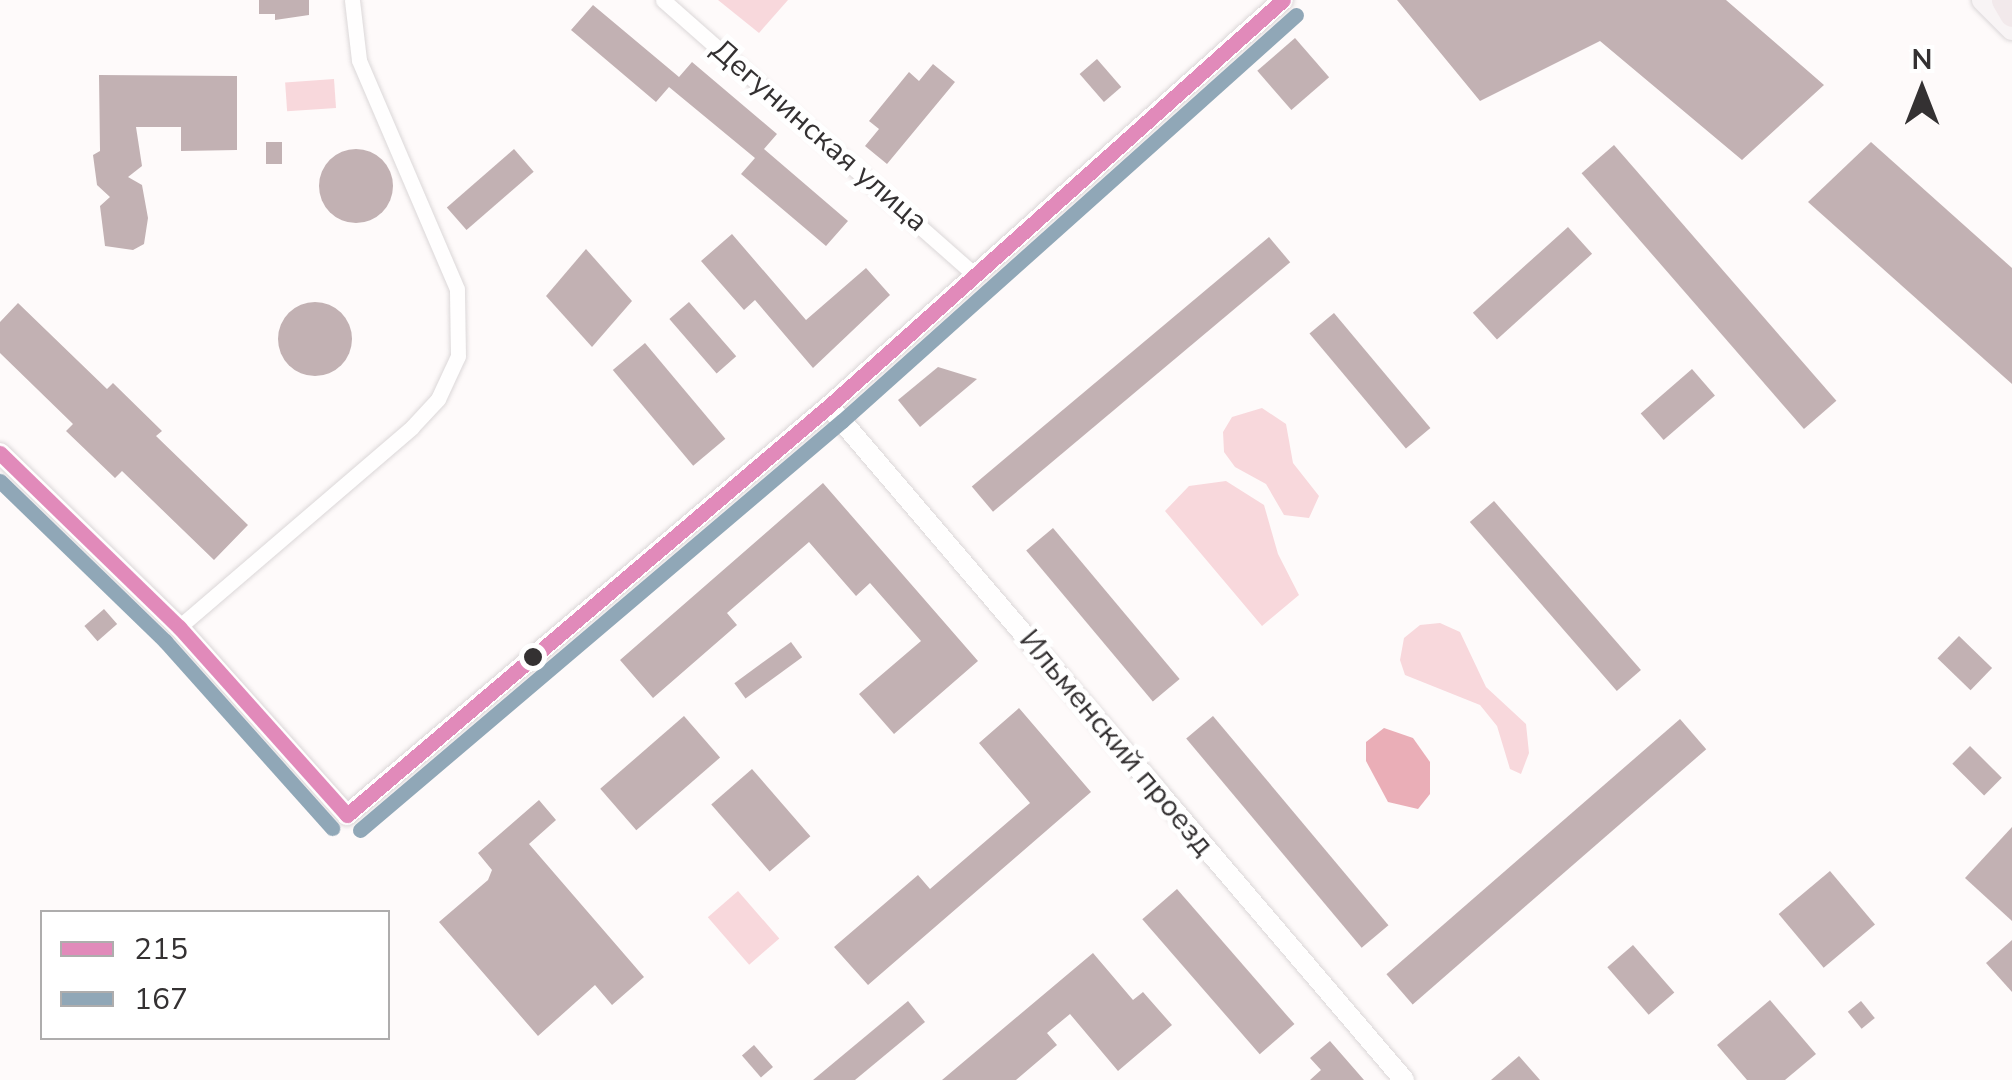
<!DOCTYPE html>
<meta charset="utf-8">
<style>
body{margin:0}
#map{position:relative;width:2012px;height:1080px;overflow:hidden;background:#fefafa;font-family:"Nunito Sans",sans-serif}
div>[style]{position:absolute}
[style*='--x']{left:calc(var(--x)*1px);top:calc(var(--y)*1px);width:calc(var(--w)*1px);rotate:calc(var(--a)*1deg)}
.green>*{inset:0;background:#f8d8dc;transform-origin:0 0}
.water>*{inset:0;background:#eaaeb7}
.building>*{inset:0;background:#c2b1b3;transform-origin:0 0}
.round{border-radius:50%}
.roads{filter:drop-shadow(0 0 2px #dbd7d8) drop-shadow(0 0 2px #dbd7d8)}
.minor>*{height:15px;margin:-7.5px;padding:0 7.5px;transform-origin:7.5px;border-radius:7.5px;background:#fffefe}
.tertiary>*{height:20px;margin:-10px;padding:0 10px;transform-origin:10px;border-radius:10px;background:#fffefe}
.secondary>*{height:22px;margin:-11px;padding:0 11px;transform-origin:11px;border-radius:11px;background:#f8f4f5}
.primary>*{height:25px;margin:-12.5px;padding:0 12.5px;transform-origin:12.5px;border-radius:12.5px;background:#f2e9eb}
.bus-1>*{height:15px;margin:-7.5px;padding:0 7.5px;transform-origin:7.5px;border-radius:7.5px;background:#e18aba}
.bus-2>*{height:15px;margin:-7.5px;padding:0 7.5px;transform-origin:7.5px;border-radius:7.5px;background:#90a7b7}
.dots>*{width:28px;height:28px;translate:-50% -50%;box-sizing:border-box;border:5px solid #fff;border-radius:50%}
span{translate:-50% -50%;white-space:nowrap;text-align:center;line-height:1.15;-webkit-text-stroke:10px #fff;paint-order:stroke}
.street-label{font-size:30px;color:#343132}
.legend{position:absolute;left:40px;top:910px;width:350px;height:130px;box-sizing:border-box;background:#fff;border:2px solid #aeadad;margin:0;padding:12px 18px;list-style:none;font-size:30px;color:#343132}
.legend li{display:flex;align-items:center;gap:20px;height:50px}
.legend b{width:50px;border:2px solid #aeadad}
.north{position:absolute;left:1872px;top:40px;width:100px;height:100px;-webkit-text-stroke:8px #fff;paint-order:stroke;rotate:0deg;font-size:28px;font-weight:700;line-height:40px;text-align:center;color:#343132}
.north::after{content:'';display:block;margin:auto;width:35px;height:45px;background:#343132;clip-path:polygon(50% 0,100% 100%,50% 72%,0 100%)}
</style>
<div id="map">
<div class="green">
<div style="clip-path:polygon(718px 0,788px 0,759px 33px)"></div>
<div style="left:334px;top:79px;width:29px;height:49px;rotate:86deg"></div>
<div style="clip-path:polygon(1262px 408px,1286px 424px,1293px 463px,1319px 496px,1309px 518px,1284px 515px,1266px 484px,1235px 467px,1224px 452px,1223px 432px,1232px 417px)"></div>
<div style="clip-path:polygon(1226px 481px,1264px 505px,1278px 554px,1299px 595px,1262px 626px,1165px 511px,1189px 486px)"></div>
<div style="clip-path:polygon(1440px 623px,1460px 632px,1486px 687px,1526px 724px,1529px 753px,1521px 774px,1510px 769px,1497px 726px,1480px 705px,1405px 675px,1400px 660px,1404px 638px,1420px 625px)"></div>
<div style="left:738px;top:891px;width:63px;height:40px;rotate:49deg"></div>
</div>
<div class="water">
<div style="clip-path:polygon(1384px 728px,1413px 738px,1430px 762px,1430px 794px,1418px 809px,1388px 802px,1366px 761px,1366px 742px)"></div>
</div>
<div class="building">
<div style="clip-path:polygon(259px 0,309px 0,309px 15px,275px 20px,275px 14px,259px 14px)"></div>
<div style="clip-path:polygon(1397px 0,1726px 0,1824px 85px,1742px 160px,1600px 41px,1480px 101px)"></div>
<div style="clip-path:polygon(593px 5px,679px 77px,692px 62px,777px 134px,764px 149px,848px 221px,826px 246px,741px 174px,755px 158px,669px 87px,656px 102px,571px 30px)"></div>
<div style="left:1295px;top:38px;width:52px;height:50px;rotate:49deg"></div>
<div style="left:1097px;top:59px;width:37px;height:23px;rotate:49deg"></div>
<div style="clip-path:polygon(933px 64px,955px 82px,887px 164px,865px 146px,879px 129px,869px 121px,909px 72px,919px 81px)"></div>
<div style="clip-path:polygon(99px 75px,237px 76px,237px 150px,181px 151px,181px 127px,136px 127px,142px 166px,128px 177px,142px 185px,148px 218px,144px 244px,133px 250px,105px 246px,100px 206px,110px 197px,97px 185px,93px 155px,100px 151px)"></div>
<div style="left:266px;top:142px;width:16px;height:22px"></div>
<div style="clip-path:polygon(1871px 142px,2012px 268px,2012px 384px,1808px 202px)"></div>
<div style="left:1614px;top:145px;width:339px;height:43px;rotate:49deg"></div>
<div class="round" style="left:319px;top:149px;width:74px;height:74px"></div>
<div style="left:514px;top:149px;width:30px;height:89px;rotate:49deg"></div>
<div style="left:1568px;top:227px;width:36px;height:128px;rotate:48deg"></div>
<div style="clip-path:polygon(732px 234px,806px 320px,866px 268px,890px 295px,813px 368px,755px 300px,744px 310px,701px 261px)"></div>
<div style="left:1269px;top:237px;width:33px;height:388px;rotate:50deg"></div>
<div style="clip-path:polygon(586px 249px,632px 301px,592px 347px,546px 296px)"></div>
<div class="round" style="left:278px;top:302px;width:74px;height:74px"></div>
<div style="left:689px;top:302px;width:72px;height:26px;rotate:49deg"></div>
<div style="clip-path:polygon(18px 303px,107px 389px,113px 383px,162px 431px,156px 436px,248px 525px,214px 560px,122px 471px,115px 478px,66px 431px,73px 424px,0 353px,0 322px)"></div>
<div style="left:1334px;top:313px;width:150px;height:32px;rotate:50deg"></div>
<div style="left:645px;top:343px;width:125px;height:42px;rotate:50deg"></div>
<div style="clip-path:polygon(938px 367px,977px 379px,920px 427px,898px 400px)"></div>
<div style="left:1692px;top:369px;width:35px;height:68px;rotate:49deg"></div>
<div style="clip-path:polygon(823px 483px,978px 661px,894px 734px,859px 694px,921px 641px,870px 583px,856px 596px,809px 542px,727px 613px,737px 625px,653px 698px,620px 660px)"></div>
<div style="left:1494px;top:501px;width:224px;height:32px;rotate:49deg"></div>
<div style="left:1053px;top:528px;width:197px;height:35px;rotate:50deg"></div>
<div style="left:104px;top:609px;width:20px;height:26px;rotate:49deg"></div>
<div style="left:1959px;top:636px;width:46px;height:31px;rotate:44deg"></div>
<div style="left:791px;top:642px;width:19px;height:70px;rotate:54deg"></div>
<div style="clip-path:polygon(1019px 708px,1091px 792px,868px 985px,834px 947px,918px 875px,930px 889px,1030px 803px,979px 743px)"></div>
<div style="left:684px;top:716px;width:55px;height:111px;rotate:49deg"></div>
<div style="left:1213px;top:716px;width:273px;height:35px;rotate:50deg"></div>
<div style="left:1680px;top:719px;width:40px;height:389px;rotate:49deg"></div>
<div style="left:1970px;top:746px;width:45px;height:25px;rotate:45deg"></div>
<div style="left:752px;top:769px;width:89px;height:54px;rotate:49deg"></div>
<div style="clip-path:polygon(539px 800px,556px 820px,529px 844px,644px 977px,612px 1005px,595px 985px,538px 1036px,439px 922px,488px 880px,492px 870px,478px 853px)"></div>
<div style="clip-path:polygon(2012px 827px,2012px 921px,1965px 878px)"></div>
<div style="left:1830px;top:871px;width:70px;height:67px;rotate:50deg"></div>
<div style="left:1177px;top:889px;width:179px;height:46px;rotate:49deg"></div>
<div style="clip-path:polygon(2012px 940px,2012px 992px,1986px 963px)"></div>
<div style="left:1633px;top:945px;width:63px;height:34px;rotate:49deg"></div>
<div style="clip-path:polygon(1093px 953px,1133px 1000px,1143px 992px,1172px 1025px,1118px 1071px,1070px 1014px,1047px 1033px,1057px 1045px,1016px 1080px,942px 1080px)"></div>
<div style="clip-path:polygon(1770px 1000px,1816px 1054px,1785px 1080px,1747px 1080px,1717px 1045px)"></div>
<div style="clip-path:polygon(908px 1001px,925px 1022px,855px 1080px,813px 1080px)"></div>
<div style="left:1861px;top:1001px;width:22px;height:17px;rotate:51deg"></div>
<div style="clip-path:polygon(1330px 1041px,1364px 1080px,1310px 1080px,1321px 1070px,1310px 1058px)"></div>
<div style="left:754px;top:1045px;width:29px;height:16px;rotate:49deg"></div>
<div style="clip-path:polygon(1519px 1056px,1540px 1080px,1491px 1080px)"></div>
</div>
<div class="roads">
<div class="minor">
<div style="--x:663;--y:0;--w:413;--a:41.4"></div>
<div style="--x:179;--y:627;--w:307;--a:-40.6"></div>
<div style="--x:412;--y:427;--w:38;--a:-47"></div>
<div style="--x:438;--y:399;--w:47;--a:-65.1"></div>
<div style="--x:458;--y:356;--w:67;--a:-90.9"></div>
<div style="--x:457;--y:289;--w:249;--a:-113.2"></div>
<div style="--x:359;--y:60;--w:60;--a:-96.7"></div>
</div>
<div class="tertiary">
<div style="--x:829;--y:406;--w:886;--a:49.53"></div>
<div style="--x:0;--y:453;--w:250;--a:44.2"></div>
<div style="--x:179;--y:627;--w:252;--a:48.2"></div>
<div style="--x:347;--y:815;--w:632;--a:-40.32"></div>
<div style="--x:829;--y:406;--w:609;--a:-41.81"></div>
</div>
<div class="secondary">
<div style="--x:1983;--y:0;--w:41;--a:45"></div>
</div>
<div class="primary">
<div style="--x:2004;--y:0;--w:16;--a:60"></div>
</div>
</div>
<div class="bus-1">
<div style="--x:0;--y:453;--w:250;--a:44.2"></div>
<div style="--x:179;--y:627;--w:252;--a:48.2"></div>
<div style="--x:347;--y:815;--w:632;--a:-40.32"></div>
<div style="--x:829;--y:406;--w:609;--a:-41.81"></div>
</div>
<div class="bus-2">
<div style="--x:0;--y:481;--w:230;--a:44.1"></div>
<div style="--x:165;--y:641;--w:251;--a:48.2"></div>
<div style="--x:360;--y:830;--w:632;--a:-40.32"></div>
<div style="--x:842;--y:421;--w:609;--a:-41.81"></div>
</div>
<div class="dots">
<div style="left:533px;top:657px;background:#343132"></div>
</div>
<div class="street-label">
<span style="left:819px;top:136px;rotate:41deg">Дегунинская улица</span>
<span style="left:1116px;top:743px;rotate:50deg">Ильменский проезд</span>
</div>
<ul class="legend">
<li><b style="height:12px;background:#e18aba"></b>215</li>
<li><b style="height:12px;background:#90a7b7"></b>167</li>
</ul>
<div class="north">N</div>
</div>
